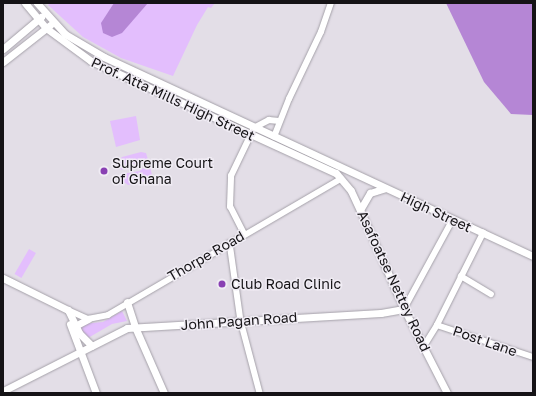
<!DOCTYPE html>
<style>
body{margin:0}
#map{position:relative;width:536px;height:396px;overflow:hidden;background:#e3dee7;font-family:"Golos Text",sans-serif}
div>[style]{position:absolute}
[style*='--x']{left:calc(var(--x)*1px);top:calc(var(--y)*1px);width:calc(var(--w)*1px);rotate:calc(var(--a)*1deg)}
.green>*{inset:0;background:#e3befd;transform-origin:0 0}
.water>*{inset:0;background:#b586d5}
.roads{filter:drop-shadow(0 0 1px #a5a1a9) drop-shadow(0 0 1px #a5a1a9)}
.minor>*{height:5.5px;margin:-2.75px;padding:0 2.75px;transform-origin:2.75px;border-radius:2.75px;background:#fff}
.major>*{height:7px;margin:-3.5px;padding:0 3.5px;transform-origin:3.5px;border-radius:3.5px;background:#fff}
.dots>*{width:11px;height:11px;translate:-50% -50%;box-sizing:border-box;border:2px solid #f0ecf4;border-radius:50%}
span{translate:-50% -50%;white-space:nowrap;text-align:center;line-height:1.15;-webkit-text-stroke:3px #f0ecf4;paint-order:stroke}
.street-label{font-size:14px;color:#151316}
.poi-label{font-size:14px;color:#151316}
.left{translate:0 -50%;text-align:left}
.frame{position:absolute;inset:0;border:4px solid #151316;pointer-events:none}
</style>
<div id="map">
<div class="green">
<div style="clip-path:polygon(50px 3px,215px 3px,211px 8px,208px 7px,197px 25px,173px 76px,121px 58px,83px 37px,48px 5px)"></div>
<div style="clip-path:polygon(136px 116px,140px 140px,116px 147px,110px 121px)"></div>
<div style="clip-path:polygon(141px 152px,146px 153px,149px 163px,132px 164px,121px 170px,119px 160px,122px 157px)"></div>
<div style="clip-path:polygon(150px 167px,152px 175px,148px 180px,128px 185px,124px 182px,122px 174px,140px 171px,141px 169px)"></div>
<div style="left:29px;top:249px;width:8px;height:29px;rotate:30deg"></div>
<div style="clip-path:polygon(122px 311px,127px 321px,112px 324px,88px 338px,79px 329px,81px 324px,103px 322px)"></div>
</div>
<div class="water">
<div style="clip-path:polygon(114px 3px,148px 3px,122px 33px,112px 37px,103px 33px,101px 23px)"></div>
<div style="clip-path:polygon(446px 3px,533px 3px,533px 115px,511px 114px,484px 82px)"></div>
</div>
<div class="roads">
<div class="minor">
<div style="--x:274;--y:137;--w:41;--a:-68.5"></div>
<div style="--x:289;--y:99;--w:74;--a:-64.5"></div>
<div style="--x:321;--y:32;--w:31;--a:-71"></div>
<div style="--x:244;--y:234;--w:30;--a:-117"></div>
<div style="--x:230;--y:207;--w:31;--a:-88"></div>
<div style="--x:231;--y:176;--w:53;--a:-64.4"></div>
<div style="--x:254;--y:128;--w:17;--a:-28"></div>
<div style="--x:269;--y:120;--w:10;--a:6"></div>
<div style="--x:230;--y:243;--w:79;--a:82"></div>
<div style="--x:241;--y:321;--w:74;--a:75.2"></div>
<div style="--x:461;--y:276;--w:35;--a:31"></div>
<div style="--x:404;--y:309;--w:102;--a:-61.4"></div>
<div style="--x:68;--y:310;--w:22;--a:24"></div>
<div style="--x:88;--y:319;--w:20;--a:-11"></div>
<div style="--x:108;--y:315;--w:270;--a:-30.3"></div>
<div style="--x:437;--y:325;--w:101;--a:18.4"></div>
<div style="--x:424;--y:346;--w:25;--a:-58"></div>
<div style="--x:437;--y:325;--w:103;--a:-63.4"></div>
</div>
<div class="major">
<div style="--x:25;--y:3;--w:33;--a:50"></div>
<div style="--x:46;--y:28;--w:56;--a:36.3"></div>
<div style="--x:91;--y:61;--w:269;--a:24.6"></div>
<div style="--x:336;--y:173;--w:23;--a:50"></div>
<div style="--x:351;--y:191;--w:21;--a:65"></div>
<div style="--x:360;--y:210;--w:108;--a:66"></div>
<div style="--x:404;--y:309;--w:94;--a:62.9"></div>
<div style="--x:37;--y:3;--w:42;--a:47.9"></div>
<div style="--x:65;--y:34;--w:45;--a:30.5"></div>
<div style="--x:104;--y:57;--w:473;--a:24.9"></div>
<div style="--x:3;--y:49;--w:50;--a:-40.1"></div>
<div style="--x:3;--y:62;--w:60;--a:-38.2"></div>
<div style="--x:360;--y:210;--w:20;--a:-60"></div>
<div style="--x:370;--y:193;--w:16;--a:-18"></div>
<div style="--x:3;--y:278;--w:72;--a:26.2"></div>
<div style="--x:68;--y:310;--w:25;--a:64"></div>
<div style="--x:79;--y:333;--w:18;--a:45"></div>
<div style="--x:127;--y:302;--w:26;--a:72"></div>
<div style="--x:135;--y:327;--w:72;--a:66.3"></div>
<div style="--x:70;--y:324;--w:74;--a:69.4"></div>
<div style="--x:75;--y:326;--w:15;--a:-28"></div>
<div style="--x:3;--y:391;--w:139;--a:-26.9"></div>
<div style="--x:127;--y:328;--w:254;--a:-3.4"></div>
<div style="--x:381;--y:313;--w:23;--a:-10"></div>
</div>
</div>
<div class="dots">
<div style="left:104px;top:171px;background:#8940b3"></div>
<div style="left:222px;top:284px;background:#8940b3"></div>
</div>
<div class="street-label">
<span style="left:173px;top:99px;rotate:25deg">Prof. Atta Mills High Street</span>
<span style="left:436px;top:212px;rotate:25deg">High Street</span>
<span style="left:206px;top:256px;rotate:-30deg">Thorpe Road</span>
<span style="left:394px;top:281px;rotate:65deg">Asafoatse Nettey Road</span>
<span style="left:239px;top:321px;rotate:-4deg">John Pagan Road</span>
<span style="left:485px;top:341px;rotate:19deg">Post Lane</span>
</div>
<div class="poi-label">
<span class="left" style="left:112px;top:171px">Supreme Court<br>of Ghana</span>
<span class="left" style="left:231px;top:284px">Club Road Clinic</span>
</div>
<div class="frame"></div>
</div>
